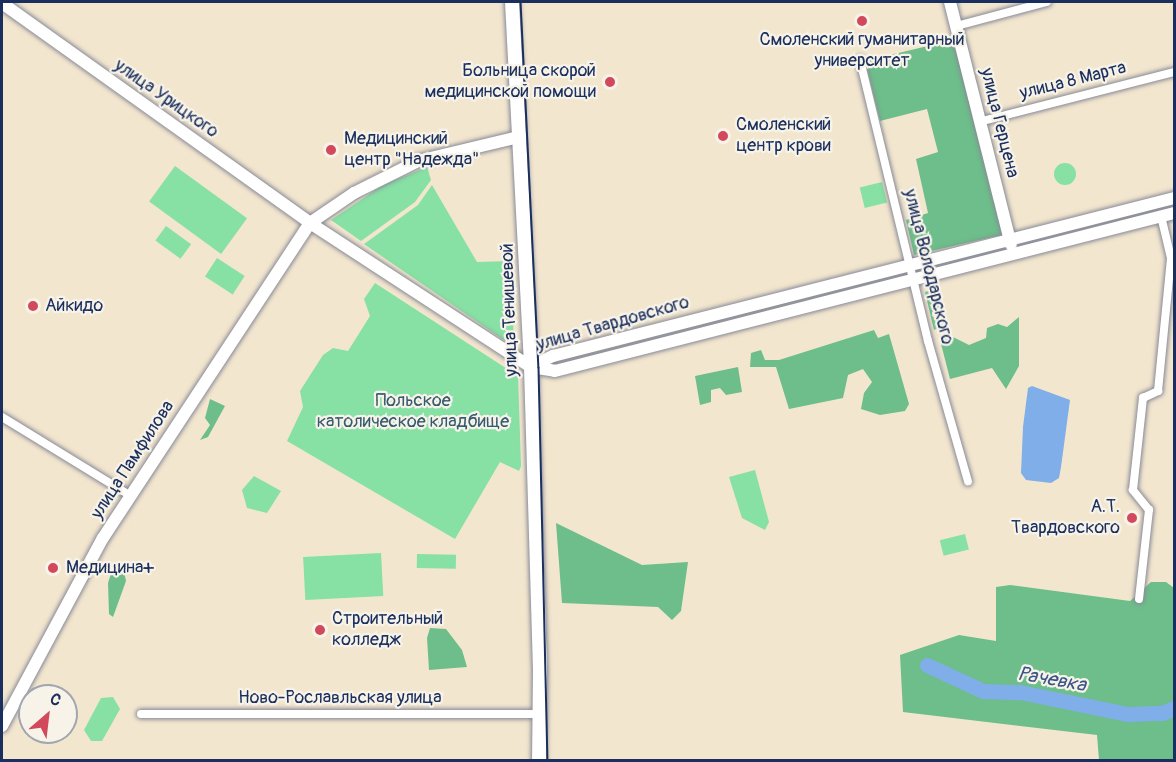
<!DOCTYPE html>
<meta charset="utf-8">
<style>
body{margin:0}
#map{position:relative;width:1176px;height:762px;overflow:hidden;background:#f3e6cf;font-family:Pangolin,sans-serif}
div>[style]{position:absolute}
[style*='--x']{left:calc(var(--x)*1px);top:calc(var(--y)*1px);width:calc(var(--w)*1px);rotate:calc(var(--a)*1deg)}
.green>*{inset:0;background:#87e0a4;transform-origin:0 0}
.round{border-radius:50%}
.forest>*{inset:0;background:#6dbe8a}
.water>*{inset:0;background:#7faee9}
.river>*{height:15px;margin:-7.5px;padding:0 7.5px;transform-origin:7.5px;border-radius:7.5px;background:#7faee9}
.roads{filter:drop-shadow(0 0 2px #878a96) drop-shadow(0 0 2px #878a96)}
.street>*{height:8px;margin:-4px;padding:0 4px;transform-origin:4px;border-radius:4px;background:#fff}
.secondary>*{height:12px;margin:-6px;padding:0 6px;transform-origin:6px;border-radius:6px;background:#fff}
.primary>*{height:14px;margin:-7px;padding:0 7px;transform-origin:7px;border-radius:7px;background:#fff}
.tram>*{height:1.5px;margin:-0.75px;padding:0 0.75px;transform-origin:0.75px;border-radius:0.75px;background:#1b2f5e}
.dots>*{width:16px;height:16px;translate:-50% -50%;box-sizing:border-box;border:3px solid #f7f3e8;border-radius:50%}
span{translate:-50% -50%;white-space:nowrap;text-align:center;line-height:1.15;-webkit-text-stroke:4.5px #f7f3e8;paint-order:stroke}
.poi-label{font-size:18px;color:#1b2f5e}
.right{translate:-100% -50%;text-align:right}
.left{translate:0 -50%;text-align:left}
.street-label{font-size:18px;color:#1b2f5e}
.park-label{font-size:18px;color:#365b70}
.water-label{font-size:20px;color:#395588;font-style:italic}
.frame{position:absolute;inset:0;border:3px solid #1b2f5e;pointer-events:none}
.north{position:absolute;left:18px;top:684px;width:60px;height:60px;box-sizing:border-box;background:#f7f3e8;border:2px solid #9fa5b1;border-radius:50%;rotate:28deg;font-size:16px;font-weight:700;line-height:24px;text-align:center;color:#1b2f5e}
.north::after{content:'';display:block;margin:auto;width:21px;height:27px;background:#d1495b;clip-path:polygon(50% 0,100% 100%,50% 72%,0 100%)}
</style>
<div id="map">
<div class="green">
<div class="round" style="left:1054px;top:163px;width:22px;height:22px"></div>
<div style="left:175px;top:166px;width:89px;height:44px;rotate:36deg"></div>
<div style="clip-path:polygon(427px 167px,431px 180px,415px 202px,361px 241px,331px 220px,383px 185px)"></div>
<div style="left:882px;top:182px;width:21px;height:23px;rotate:76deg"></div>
<div style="clip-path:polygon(432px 185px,477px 262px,511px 261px,514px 347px,364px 244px,418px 205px)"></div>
<div style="left:166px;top:226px;width:31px;height:18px;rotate:36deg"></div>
<div style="left:217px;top:258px;width:33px;height:22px;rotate:33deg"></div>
<div style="clip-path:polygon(375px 283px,518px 376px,521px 466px,519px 471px,500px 462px,455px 539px,287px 441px,303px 407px,300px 391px,323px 355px,333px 348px,348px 351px,370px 316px,364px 299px)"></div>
<div style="clip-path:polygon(755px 470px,769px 522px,765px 530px,742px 518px,729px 477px)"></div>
<div style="clip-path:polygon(254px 476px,281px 491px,267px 513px,247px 508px,242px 490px)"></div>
<div style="left:965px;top:534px;width:16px;height:26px;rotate:76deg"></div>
<div style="left:381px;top:553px;width:43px;height:78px;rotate:87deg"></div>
<div style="left:417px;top:554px;width:39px;height:14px;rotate:1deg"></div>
<div style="clip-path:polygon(113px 697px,120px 709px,102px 741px,91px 741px,84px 730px,101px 698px)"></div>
</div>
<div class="forest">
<div style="clip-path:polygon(953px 40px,1006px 234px,914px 255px,906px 220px,928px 213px,916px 159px,938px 152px,927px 109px,880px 121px,865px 61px)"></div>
<div style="clip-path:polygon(932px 290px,940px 307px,932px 312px,932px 316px,943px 325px,934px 330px,925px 292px)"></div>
<div style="clip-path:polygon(1019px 317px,1019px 366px,1006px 389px,992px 368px,950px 379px,940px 340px,953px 337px,969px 345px,986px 338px,987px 328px,998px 324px,1007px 327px)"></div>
<div style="clip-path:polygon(874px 330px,878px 338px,889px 334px,909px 404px,905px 411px,880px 415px,861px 409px,864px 393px,872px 382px,863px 369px,848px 375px,843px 398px,789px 409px,776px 367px,750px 367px,751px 353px,761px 350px,765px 360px,779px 360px)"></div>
<div style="clip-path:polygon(738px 367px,742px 392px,726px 395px,720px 388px,711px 390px,711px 402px,700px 405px,695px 376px)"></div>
<div style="clip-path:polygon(210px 399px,225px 406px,208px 437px,200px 440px,210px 425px,205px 418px)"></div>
<div style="clip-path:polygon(556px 523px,642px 565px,688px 562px,681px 611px,672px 620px,658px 607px,562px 603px)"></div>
<div style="clip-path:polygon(113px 567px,123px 567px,126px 581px,113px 617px,109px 614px,108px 583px)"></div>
<div style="clip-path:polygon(1151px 582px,1166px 582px,1174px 588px,1174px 760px,1099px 760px,1097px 735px,903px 712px,900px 655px,959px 635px,996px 641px,996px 587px,1010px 585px,1130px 601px)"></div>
<div style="clip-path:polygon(430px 628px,446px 629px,462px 650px,467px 667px,429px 670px,427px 638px)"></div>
</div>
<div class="water">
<div style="clip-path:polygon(1032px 386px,1070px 400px,1061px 467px,1059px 478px,1051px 483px,1026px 480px,1021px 473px,1023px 427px,1028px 388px)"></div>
</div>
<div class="river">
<div style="--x:927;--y:665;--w:62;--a:24.9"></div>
<div style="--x:983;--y:691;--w:37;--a:2"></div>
<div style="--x:1020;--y:692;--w:109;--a:11.6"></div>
<div style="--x:1127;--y:714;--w:35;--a:-2"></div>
<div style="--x:1162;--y:713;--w:13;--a:-23"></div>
</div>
<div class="roads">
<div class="street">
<div style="--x:956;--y:26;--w:94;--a:-14.8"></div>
<div style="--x:860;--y:60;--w:289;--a:76.4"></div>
<div style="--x:928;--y:341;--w:146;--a:74.1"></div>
<div style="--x:979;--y:122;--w:201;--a:-14.4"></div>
<div style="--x:2;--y:417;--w:151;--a:31.5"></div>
<div style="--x:1139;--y:599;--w:90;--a:-83.6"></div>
<div style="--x:1149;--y:510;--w:26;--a:-129"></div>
<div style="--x:1133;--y:490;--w:93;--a:-83.8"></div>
<div style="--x:1143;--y:398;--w:17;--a:-25"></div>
<div style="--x:1158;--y:391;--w:134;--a:-84.4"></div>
<div style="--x:1171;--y:258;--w:43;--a:-103.4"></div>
<div style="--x:141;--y:714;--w:398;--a:0"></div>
</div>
<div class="secondary">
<div style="--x:950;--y:2;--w:250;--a:75.9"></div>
<div style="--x:2;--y:3;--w:379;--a:35.5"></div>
<div style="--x:310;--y:223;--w:264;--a:33.1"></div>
<div style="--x:531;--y:367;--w:24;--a:9"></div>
<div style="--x:555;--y:371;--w:639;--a:-14.32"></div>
<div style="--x:531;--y:367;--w:25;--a:-27"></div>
<div style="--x:553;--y:356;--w:641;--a:-14.27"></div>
<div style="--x:2;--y:726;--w:213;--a:-61.8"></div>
<div style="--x:103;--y:538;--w:377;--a:-56.7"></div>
<div style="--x:310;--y:223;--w:53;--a:-34.3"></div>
<div style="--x:354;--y:193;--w:72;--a:-26.6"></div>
<div style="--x:418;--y:161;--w:104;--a:-13.4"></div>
</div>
<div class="primary">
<div style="--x:512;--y:2;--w:365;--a:87"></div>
<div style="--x:531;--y:367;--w:303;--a:88.3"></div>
<div style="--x:540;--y:670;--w:90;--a:90.6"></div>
</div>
</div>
<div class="tram">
<div style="--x:521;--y:2;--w:366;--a:87.2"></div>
<div style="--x:539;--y:368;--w:392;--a:88.7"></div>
</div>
<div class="dots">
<div style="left:862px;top:21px;background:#d1495b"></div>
<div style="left:610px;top:82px;background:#d1495b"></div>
<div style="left:723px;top:136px;background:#d1495b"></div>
<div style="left:331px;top:150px;background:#d1495b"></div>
<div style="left:33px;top:306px;background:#d1495b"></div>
<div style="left:1132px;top:518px;background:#d1495b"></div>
<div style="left:53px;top:568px;background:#d1495b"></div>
<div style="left:320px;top:630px;background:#d1495b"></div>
</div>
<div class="poi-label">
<span style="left:862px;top:51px">Смоленский гуманитарный<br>университет</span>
<span class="right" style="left:596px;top:82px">Больница скорой<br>медицинской помощи</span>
<span class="left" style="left:736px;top:136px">Смоленский<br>центр крови</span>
<span class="left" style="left:344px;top:150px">Медицинский<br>центр "Надежда"</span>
<span class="left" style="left:45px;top:306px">Айкидо</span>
<span class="right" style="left:1120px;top:518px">А.Т.<br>Твардовского</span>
<span class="left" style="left:66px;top:568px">Медицина+</span>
<span class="left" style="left:332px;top:630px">Строительный<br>колледж</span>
</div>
<div class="street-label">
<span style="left:1073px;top:81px;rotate:-14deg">улица 8 Марта</span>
<span style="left:166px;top:99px;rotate:35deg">улица Урицкого</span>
<span style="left:999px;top:123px;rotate:76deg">улица Герцена</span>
<span style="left:928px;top:267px;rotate:76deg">улица Володарского</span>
<span style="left:510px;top:310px;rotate:-92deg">улица Тенишевой</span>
<span style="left:613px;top:324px;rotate:-16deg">улица Твардовского</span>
<span style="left:133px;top:460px;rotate:-57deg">улица Памфилова</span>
<span style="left:340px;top:698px">Ново-Рославльская улица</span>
</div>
<div class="park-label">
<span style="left:413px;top:412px">Польское<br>католическое кладбище</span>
</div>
<div class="water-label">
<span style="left:1052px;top:679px;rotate:10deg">Рачевка</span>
</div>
<div class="frame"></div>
<div class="north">С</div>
</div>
